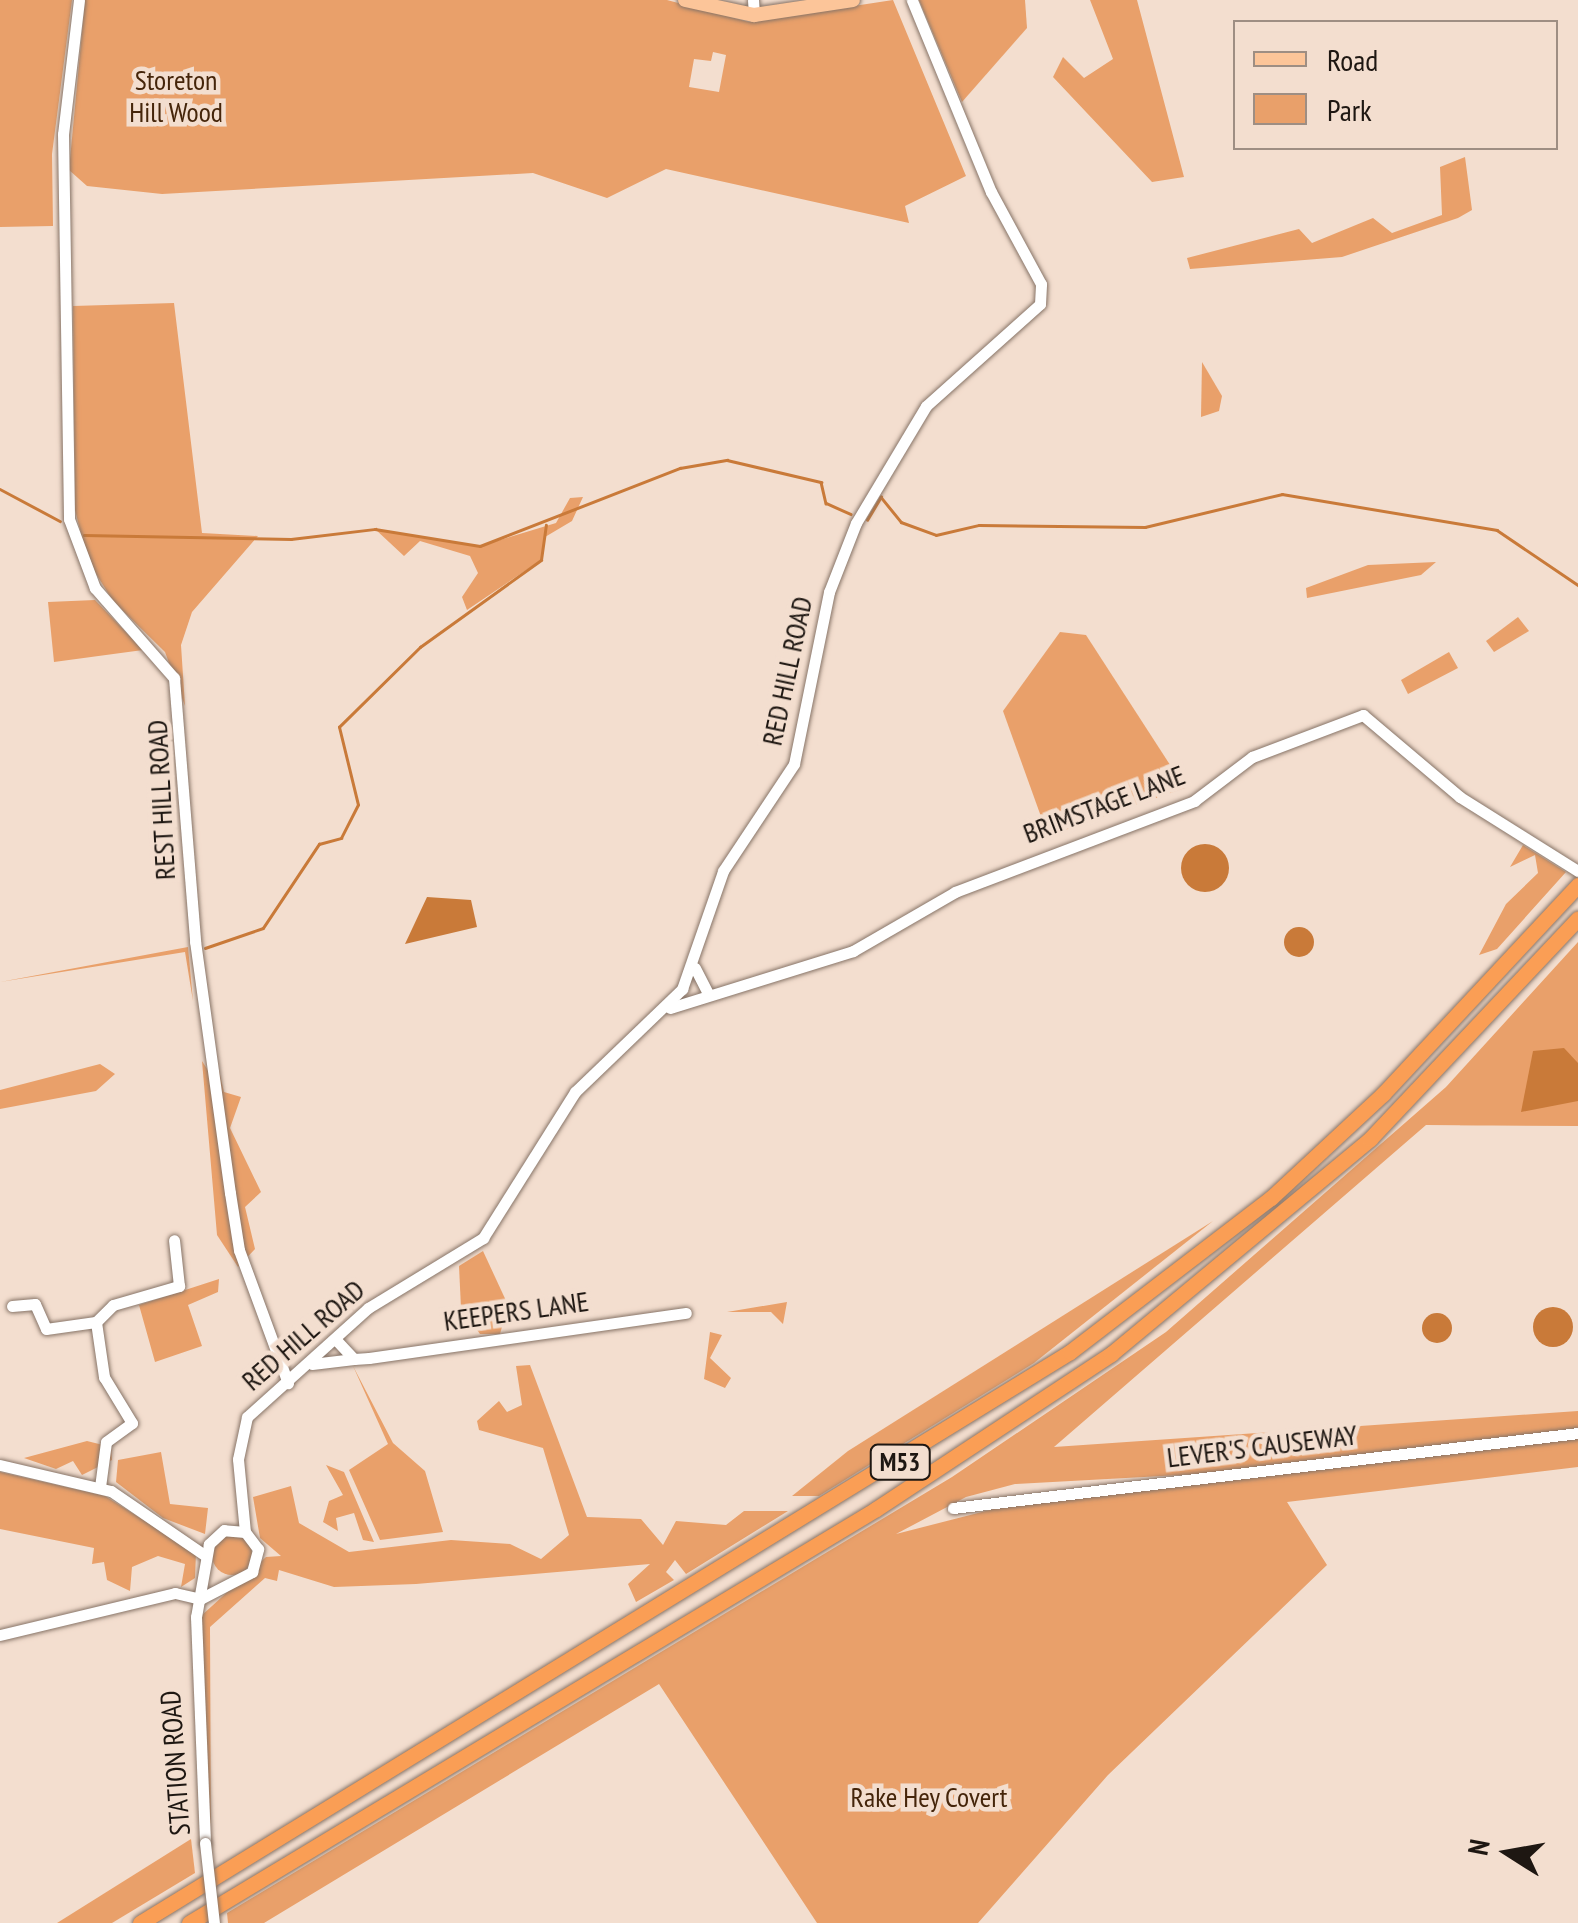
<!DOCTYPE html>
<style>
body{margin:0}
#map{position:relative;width:1578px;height:1923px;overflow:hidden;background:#f3decf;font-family:"PT Sans Narrow",sans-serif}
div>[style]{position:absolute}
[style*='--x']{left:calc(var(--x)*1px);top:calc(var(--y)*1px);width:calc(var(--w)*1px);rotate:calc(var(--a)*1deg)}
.green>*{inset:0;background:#e9a06a}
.round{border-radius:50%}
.water>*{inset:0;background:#c97a39}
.stream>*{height:2.5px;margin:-1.25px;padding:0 1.25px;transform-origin:1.25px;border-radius:1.25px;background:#c97a39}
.roads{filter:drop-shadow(0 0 2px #877467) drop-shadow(0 0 2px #877467)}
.minor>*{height:11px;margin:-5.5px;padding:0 5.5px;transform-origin:5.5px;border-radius:5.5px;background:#fff}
.major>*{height:14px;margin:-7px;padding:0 7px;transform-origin:7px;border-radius:7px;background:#fcc599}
.highway>*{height:15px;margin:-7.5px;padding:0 7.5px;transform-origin:7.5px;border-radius:7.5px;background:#fa9e55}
.bridges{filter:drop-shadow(0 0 2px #877467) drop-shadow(0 0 2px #877467)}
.minor-bridge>*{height:11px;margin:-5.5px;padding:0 5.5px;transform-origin:5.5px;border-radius:5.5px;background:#fff}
span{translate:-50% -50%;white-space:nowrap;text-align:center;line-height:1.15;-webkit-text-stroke:9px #f3decf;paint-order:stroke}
.shield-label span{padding:2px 8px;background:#f3decf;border:2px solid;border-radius:8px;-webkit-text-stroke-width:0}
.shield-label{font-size:25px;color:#1e1712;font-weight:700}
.park-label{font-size:28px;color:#45250a}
.street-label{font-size:28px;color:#1e1712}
.legend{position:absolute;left:1233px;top:20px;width:325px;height:130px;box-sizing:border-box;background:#f3decf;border:2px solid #9e8e83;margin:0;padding:12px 18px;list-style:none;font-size:30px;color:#1e1712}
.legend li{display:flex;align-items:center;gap:20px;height:50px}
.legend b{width:50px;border:2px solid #9e8e83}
.north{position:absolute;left:1458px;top:1803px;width:100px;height:100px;-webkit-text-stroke:8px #f3decf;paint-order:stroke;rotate:281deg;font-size:28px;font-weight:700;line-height:40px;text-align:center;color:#1e1712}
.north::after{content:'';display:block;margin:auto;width:35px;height:45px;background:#1e1712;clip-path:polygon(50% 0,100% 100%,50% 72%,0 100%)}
</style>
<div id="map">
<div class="green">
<div style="clip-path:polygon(0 0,72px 0,52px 154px,53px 226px,0 227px)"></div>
<div style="clip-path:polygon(evenodd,85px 0,667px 0,749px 22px,893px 0,966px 176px,905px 206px,909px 223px,666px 169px,607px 198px,533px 173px,162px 194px,87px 186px,69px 170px,85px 0,713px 52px,726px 55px,719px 92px,689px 87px,694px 59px,711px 61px,713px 52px)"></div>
<div style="clip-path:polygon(919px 0,1025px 0,1027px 28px,962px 102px)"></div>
<div style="clip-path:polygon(1090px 0,1137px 0,1184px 177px,1152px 182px,1053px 77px,1063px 57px,1084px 78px,1113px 59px)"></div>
<div style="clip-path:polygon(1465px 157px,1472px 210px,1458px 218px,1342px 257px,1190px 269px,1187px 258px,1299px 229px,1312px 243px,1373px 218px,1392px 233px,1442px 215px,1440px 167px)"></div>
<div style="clip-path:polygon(174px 303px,202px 533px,258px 536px,192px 612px,181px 645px,185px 706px,165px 652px,113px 601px,88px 561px,75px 510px,73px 306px)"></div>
<div style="clip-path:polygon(1202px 362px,1222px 396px,1219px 411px,1201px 417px)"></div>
<div style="clip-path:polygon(583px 497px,572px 521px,545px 537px,541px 560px,467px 610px,462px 597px,478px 573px,470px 556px,420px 541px,404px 556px,375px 529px,480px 546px,556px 523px,570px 498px)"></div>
<div style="clip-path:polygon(1436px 562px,1421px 575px,1307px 598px,1306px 588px,1368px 565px)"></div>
<div style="clip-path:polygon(95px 600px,143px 650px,54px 662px,48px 602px)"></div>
<div style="clip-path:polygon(1518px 617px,1529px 631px,1494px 652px,1486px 641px)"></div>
<div style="clip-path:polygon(1060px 632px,1086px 635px,1185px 788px,1048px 836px,1003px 711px)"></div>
<div style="clip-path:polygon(1449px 652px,1458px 668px,1408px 694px,1401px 680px)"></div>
<div style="clip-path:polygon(1523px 845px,1566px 872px,1497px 949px,1479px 955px,1506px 904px,1538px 873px,1535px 855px,1510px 867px)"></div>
<div style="clip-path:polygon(evenodd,1578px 942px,1578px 1126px,1426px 1125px,1054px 1447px,1578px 1411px,1578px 1467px,1287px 1502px,1327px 1565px,1108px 1775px,978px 1923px,817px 1923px,659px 1684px,264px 1923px,228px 1923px,227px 1913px,952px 1477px,1166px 1332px,1446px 1087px,1578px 942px,1289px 1469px,1017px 1503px,896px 1534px,966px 1497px,1015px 1484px,1289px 1469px)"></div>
<div style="clip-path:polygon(188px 947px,193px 1001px,185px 952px,0 982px)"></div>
<div style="clip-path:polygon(202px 1061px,211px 1075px,218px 1066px,224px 1092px,241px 1097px,230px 1128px,261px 1192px,245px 1207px,255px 1249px,238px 1267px,217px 1235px)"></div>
<div style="clip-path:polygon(100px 1064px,115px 1074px,96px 1091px,0 1109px,0 1090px)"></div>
<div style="clip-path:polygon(1213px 1221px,1034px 1363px,819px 1496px,792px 1496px,848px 1451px)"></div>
<div style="clip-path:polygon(483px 1251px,508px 1305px,500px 1334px,480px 1334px,461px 1308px,459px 1266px)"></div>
<div style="clip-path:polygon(219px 1279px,218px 1292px,188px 1305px,202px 1346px,155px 1362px,139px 1305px)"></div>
<div style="clip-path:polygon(787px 1302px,783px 1324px,771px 1312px,727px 1312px)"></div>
<div style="clip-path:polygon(710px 1332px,722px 1335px,710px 1358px,731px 1378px,725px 1388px,704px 1379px)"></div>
<div style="clip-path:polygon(530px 1365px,587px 1517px,641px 1519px,663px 1545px,676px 1521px,726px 1525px,744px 1511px,788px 1511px,686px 1574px,675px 1560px,666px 1572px,674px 1580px,636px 1602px,628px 1584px,650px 1564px,416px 1584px,334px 1587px,279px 1570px,277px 1581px,265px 1578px,210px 1627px,211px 1840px,201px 1616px,266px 1557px,281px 1556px,260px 1538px,253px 1497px,291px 1486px,299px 1523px,349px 1552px,451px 1540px,510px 1544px,541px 1559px,569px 1535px,543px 1448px,479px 1430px,477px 1421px,499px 1401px,507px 1412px,522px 1405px,516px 1366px)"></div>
<div style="clip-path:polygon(353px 1366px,393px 1443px,425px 1471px,443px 1532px,380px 1540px,349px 1470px,388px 1444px)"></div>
<div style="clip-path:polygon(87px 1441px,111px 1447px,112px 1460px,82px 1475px,73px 1461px,56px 1469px,24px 1458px)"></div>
<div style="clip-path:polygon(161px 1452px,170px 1504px,208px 1508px,205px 1534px,163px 1518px,116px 1482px,118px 1460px)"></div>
<div style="clip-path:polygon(326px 1465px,344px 1472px,374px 1542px,363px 1540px,354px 1513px,336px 1518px,338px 1531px,323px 1522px,329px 1501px,343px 1495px)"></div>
<div style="clip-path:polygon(0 1472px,105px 1496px,196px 1553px,195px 1578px,181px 1587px,185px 1564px,158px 1556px,132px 1567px,130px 1591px,107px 1580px,104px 1562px,92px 1564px,94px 1548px,0 1529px)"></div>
<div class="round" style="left:212px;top:1535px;width:40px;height:40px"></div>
<div style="clip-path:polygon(191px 1839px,195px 1873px,112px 1923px,57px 1923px)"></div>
</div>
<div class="water">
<div class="round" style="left:1181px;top:844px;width:48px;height:48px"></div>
<div style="clip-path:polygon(427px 897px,471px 900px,477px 927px,405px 944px)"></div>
<div class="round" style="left:1284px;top:927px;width:30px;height:30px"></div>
<div style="clip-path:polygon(1564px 1048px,1578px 1063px,1578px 1101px,1521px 1112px,1533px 1051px)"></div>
<div class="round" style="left:1533px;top:1307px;width:40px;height:40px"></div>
<div class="round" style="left:1422px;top:1313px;width:30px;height:30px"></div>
</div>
<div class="stream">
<div style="--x:0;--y:489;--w:68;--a:28.1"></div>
<div style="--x:867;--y:520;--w:27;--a:-59"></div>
<div style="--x:881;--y:497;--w:32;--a:51"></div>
<div style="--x:901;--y:522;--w:37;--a:20"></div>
<div style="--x:936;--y:535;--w:44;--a:-13.1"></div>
<div style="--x:979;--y:525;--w:166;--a:0.7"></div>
<div style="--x:1145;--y:527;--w:141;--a:-13.5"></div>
<div style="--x:1282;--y:494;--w:218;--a:9.5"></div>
<div style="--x:1497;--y:530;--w:98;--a:34.2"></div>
<div style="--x:84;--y:535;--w:207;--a:1.1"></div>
<div style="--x:291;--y:539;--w:85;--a:-6.8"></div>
<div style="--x:375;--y:529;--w:106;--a:9.2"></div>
<div style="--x:480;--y:546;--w:215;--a:-21.3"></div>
<div style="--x:680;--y:468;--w:48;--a:-9.7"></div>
<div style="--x:727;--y:460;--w:97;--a:13.2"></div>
<div style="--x:821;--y:482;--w:22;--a:77"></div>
<div style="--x:826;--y:503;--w:27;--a:24"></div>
<div style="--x:205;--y:948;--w:61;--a:-19"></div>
<div style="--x:263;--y:928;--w:101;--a:-56.3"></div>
<div style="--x:319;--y:844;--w:23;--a:-15"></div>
<div style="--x:341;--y:838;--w:37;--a:-63"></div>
<div style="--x:358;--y:805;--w:80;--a:-103.7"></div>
<div style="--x:339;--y:727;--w:114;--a:-44.6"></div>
<div style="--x:420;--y:647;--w:149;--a:-35.7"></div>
<div style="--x:541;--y:560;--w:35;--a:-82"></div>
</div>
<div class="roads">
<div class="minor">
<div style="--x:79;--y:0;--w:135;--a:96.8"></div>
<div style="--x:63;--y:134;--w:385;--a:89.1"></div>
<div style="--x:69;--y:519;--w:74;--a:69.4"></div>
<div style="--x:95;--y:588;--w:120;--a:48.7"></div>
<div style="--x:174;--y:678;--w:264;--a:85.4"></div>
<div style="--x:195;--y:941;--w:254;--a:82.1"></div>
<div style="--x:230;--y:1193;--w:58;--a:81"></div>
<div style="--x:239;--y:1250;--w:142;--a:69.8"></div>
<div style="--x:753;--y:0;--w:15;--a:86"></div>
<div style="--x:695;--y:968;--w:29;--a:63"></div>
<div style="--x:670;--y:1008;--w:192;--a:-17.3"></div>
<div style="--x:853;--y:951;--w:118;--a:-30"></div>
<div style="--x:955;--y:892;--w:256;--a:-20.8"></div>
<div style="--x:1194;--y:801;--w:73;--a:-37.2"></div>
<div style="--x:1252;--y:757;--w:119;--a:-20.7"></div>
<div style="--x:1363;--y:715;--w:127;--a:40.2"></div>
<div style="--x:1460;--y:797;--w:139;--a:32.1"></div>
<div style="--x:12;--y:1306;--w:23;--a:-5"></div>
<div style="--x:35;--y:1304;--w:27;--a:66"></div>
<div style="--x:46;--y:1329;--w:50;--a:-8"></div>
<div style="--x:96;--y:1322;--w:56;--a:81.7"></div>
<div style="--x:104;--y:1377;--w:54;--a:58.7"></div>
<div style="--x:132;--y:1423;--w:32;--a:144"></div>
<div style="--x:106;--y:1442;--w:45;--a:97.6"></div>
<div style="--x:96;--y:1322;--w:24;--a:-45"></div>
<div style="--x:113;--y:1305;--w:69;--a:-16.1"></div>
<div style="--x:179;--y:1286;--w:46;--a:-96.2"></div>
<div style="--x:338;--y:1342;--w:23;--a:47"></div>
<div style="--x:354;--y:1359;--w:15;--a:-4"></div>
<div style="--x:369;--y:1358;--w:320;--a:-8.1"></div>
<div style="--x:312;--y:1364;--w:42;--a:-6.8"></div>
<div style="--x:0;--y:1465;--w:114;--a:13.2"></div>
<div style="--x:111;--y:1491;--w:115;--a:34.4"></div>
<div style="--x:953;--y:1508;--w:629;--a:-6.84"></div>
<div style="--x:245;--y:1532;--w:73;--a:-95.5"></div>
<div style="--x:238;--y:1459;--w:43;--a:-77.9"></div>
<div style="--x:247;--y:1417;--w:163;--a:-42"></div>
<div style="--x:368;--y:1308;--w:135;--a:-31.3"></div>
<div style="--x:483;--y:1238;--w:173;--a:-57.8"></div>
<div style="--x:575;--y:1092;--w:149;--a:-43.9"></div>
<div style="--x:682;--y:989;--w:125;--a:-70.8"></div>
<div style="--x:723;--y:871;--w:128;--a:-56.4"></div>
<div style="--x:794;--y:764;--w:176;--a:-78.5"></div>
<div style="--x:829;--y:592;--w:74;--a:-68.6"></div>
<div style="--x:856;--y:523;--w:136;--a:-59.1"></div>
<div style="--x:926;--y:406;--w:153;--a:-41.8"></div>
<div style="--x:1040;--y:304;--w:20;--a:-87"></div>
<div style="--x:1041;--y:284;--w:105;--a:-118.5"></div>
<div style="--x:991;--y:192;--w:208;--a:-112.4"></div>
<div style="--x:200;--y:1599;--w:59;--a:-27.4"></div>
<div style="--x:252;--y:1572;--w:24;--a:-75"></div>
<div style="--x:258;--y:1549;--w:21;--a:-127"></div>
<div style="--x:245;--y:1532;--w:21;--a:-175"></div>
<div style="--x:224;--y:1530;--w:21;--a:137"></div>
<div style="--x:209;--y:1544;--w:74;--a:100.1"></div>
<div style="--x:196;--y:1617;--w:226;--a:87.7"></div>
<div style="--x:0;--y:1635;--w:180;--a:-13.5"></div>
<div style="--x:175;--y:1593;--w:26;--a:13"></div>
</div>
<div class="major">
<div style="--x:685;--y:0;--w:71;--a:12.3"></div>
<div style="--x:754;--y:15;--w:100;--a:-8.6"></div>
</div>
<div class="highway">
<div style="--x:140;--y:1923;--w:1091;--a:-31.55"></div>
<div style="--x:1070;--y:1352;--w:253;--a:-37.5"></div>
<div style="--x:1271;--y:1198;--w:153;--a:-42.9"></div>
<div style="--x:1383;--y:1094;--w:286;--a:-47"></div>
<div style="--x:189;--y:1923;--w:802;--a:-31.07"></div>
<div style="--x:876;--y:1509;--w:282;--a:-33.4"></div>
<div style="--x:1111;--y:1354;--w:337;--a:-39.7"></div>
<div style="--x:1370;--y:1139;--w:303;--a:-46.7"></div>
</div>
</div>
<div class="bridges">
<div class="minor-bridge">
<div style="--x:205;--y:1843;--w:81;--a:83.6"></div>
</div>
</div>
<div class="shield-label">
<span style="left:900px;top:1462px">M53</span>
</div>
<div class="park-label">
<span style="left:176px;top:96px">Storeton<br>Hill Wood</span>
<span style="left:929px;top:1797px">Rake Hey Covert</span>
</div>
<div class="street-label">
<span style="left:787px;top:671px;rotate:-78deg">RED HILL ROAD</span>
<span style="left:161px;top:800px;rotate:-93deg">REST HILL ROAD</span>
<span style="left:1104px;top:804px;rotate:-21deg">BRIMSTAGE LANE</span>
<span style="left:516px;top:1311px;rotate:-8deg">KEEPERS LANE</span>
<span style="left:303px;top:1335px;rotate:-41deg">RED HILL ROAD</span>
<span style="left:1262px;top:1446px;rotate:-7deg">LEVER'S CAUSEWAY</span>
<span style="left:175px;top:1763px;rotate:-94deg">STATION ROAD</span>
</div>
<ul class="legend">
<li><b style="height:12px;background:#fcc599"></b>Road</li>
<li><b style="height:28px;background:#e9a06a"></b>Park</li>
</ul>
<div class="north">N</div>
</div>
